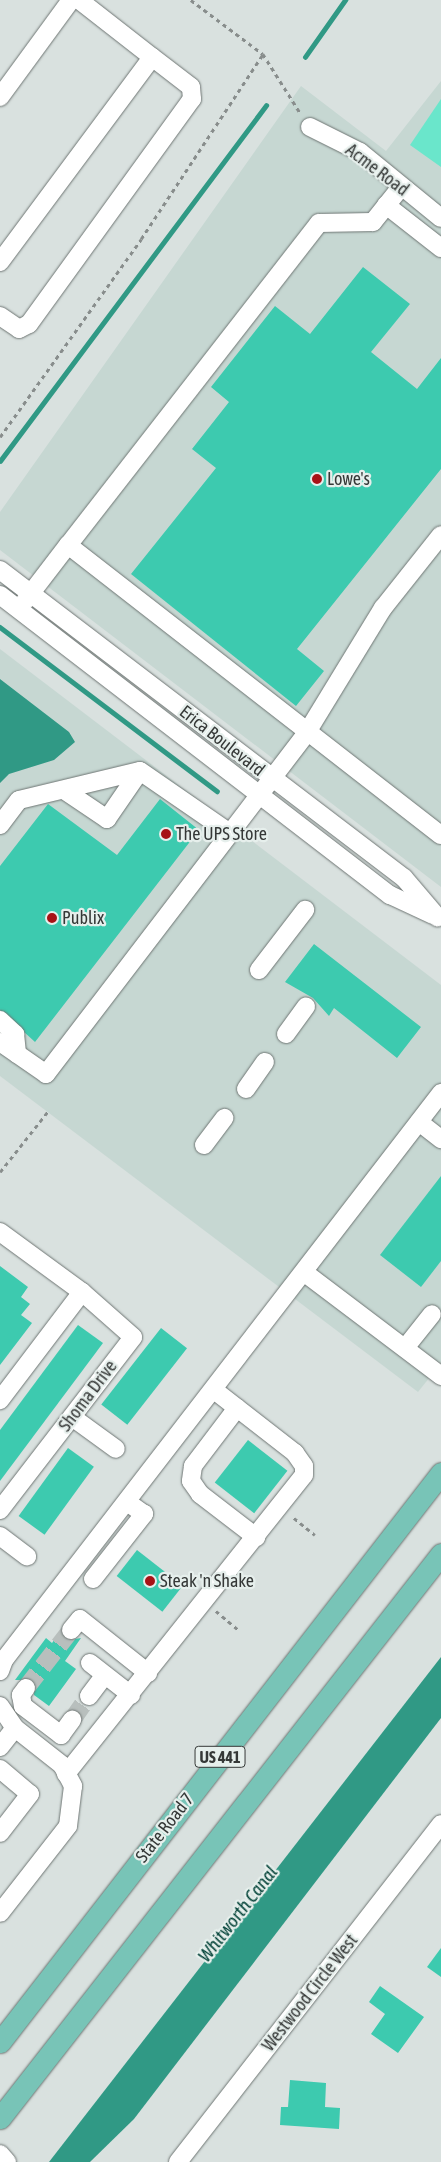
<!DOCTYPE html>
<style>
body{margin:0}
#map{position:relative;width:441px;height:2162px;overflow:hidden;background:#d9e1df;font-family:"Asap Condensed",sans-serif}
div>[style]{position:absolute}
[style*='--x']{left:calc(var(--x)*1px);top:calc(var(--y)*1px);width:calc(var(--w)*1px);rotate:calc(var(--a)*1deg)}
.built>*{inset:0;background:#c6d7d2}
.green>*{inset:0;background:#6ae6cb}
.water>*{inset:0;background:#309985}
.stream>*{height:4.5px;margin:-2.25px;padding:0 2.25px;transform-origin:2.25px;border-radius:2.25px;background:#309985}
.building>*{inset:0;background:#3dcaaf;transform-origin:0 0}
.minor-tunnel>*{height:18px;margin-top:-9px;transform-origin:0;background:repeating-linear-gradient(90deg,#b8bfbd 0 18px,transparent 0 27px)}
.path>*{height:2.5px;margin-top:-1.25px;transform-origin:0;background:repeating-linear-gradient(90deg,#888d8c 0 4px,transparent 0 8px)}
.roads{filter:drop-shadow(0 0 1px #6e7573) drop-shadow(0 0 1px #6e7573)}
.minor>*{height:18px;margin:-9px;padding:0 9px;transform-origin:9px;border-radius:9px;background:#fff}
.major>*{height:21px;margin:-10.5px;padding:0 10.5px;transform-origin:10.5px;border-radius:10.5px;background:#78c4b7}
.dots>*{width:14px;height:14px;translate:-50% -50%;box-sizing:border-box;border:2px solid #e6efec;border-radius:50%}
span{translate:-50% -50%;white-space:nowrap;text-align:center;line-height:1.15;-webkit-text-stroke:4.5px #e6efec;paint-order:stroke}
.shield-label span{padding:1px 4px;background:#e6efec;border:1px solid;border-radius:4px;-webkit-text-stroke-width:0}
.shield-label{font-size:16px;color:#353837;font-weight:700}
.street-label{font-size:18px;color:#353837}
.poi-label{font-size:18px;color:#353837}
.left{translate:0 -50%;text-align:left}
.water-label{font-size:19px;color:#024237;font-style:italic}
</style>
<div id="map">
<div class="built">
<div style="clip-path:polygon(441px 81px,441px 887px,0 550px,0 512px,301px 86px,386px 151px)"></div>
<div style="clip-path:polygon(0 649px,441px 985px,441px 1363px,418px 1392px,0 1076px)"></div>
</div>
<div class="green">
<div style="clip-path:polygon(441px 99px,441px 167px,410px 145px)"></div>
</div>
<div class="water">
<div style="clip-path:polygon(0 679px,69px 732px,75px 742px,54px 760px,9px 774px,0 783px)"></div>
<div style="clip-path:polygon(441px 1657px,441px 1718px,134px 2119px,90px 2162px,49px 2162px)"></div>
</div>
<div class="stream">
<div style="--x:305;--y:57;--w:70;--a:-54.9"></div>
<div style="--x:0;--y:461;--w:444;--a:-53.2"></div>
<div style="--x:0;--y:627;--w:272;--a:37.1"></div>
</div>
<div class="building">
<div style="clip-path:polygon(363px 267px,410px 304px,371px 352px,417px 389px,441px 358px,441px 469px,297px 649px,324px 671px,296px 706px,131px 574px,216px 468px,192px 449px,229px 402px,211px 387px,275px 306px,310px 334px)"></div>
<div style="clip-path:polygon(160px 799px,199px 830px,35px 1042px,0 1010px,0 866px,48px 804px,117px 855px)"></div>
<div style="clip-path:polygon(314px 944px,421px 1027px,397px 1058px,334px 1008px,329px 1016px,313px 998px,285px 982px)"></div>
<div style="clip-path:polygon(441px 1176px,441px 1261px,421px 1287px,380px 1255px)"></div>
<div style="clip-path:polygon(0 1266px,28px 1287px,21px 1297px,30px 1304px,21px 1315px,32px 1323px,0 1365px)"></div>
<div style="clip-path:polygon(78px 1325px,103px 1343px,0 1481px,0 1430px)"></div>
<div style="left:161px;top:1328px;width:33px;height:97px;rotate:38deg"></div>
<div style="left:248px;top:1440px;width:50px;height:54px;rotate:38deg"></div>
<div style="left:68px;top:1448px;width:32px;height:84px;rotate:36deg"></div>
<div style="left:137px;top:1550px;width:58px;height:33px;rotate:38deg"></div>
<div style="clip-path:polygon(61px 1631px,69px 1640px,81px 1638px,65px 1661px,76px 1669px,49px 1706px,34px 1695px,33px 1680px,15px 1680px,46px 1638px,52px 1643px)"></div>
<div style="clip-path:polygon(441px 1948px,441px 1977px,427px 1967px)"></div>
<div style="clip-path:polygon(380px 1986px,424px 2017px,398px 2053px,371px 2034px,385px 2014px,369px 2002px)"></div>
<div style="clip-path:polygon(290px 2080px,326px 2083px,325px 2107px,340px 2108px,339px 2129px,280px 2125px,281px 2107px,288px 2107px)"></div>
</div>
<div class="minor-tunnel">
<div style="--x:26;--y:1688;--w:73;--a:-52.2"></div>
<div style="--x:72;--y:1720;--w:29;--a:-55"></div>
</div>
<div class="path">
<div style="--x:191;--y:0;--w:90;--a:36.9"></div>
<div style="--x:263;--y:54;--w:71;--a:57.7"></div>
<div style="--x:0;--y:437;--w:243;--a:-54.5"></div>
<div style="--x:141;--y:239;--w:222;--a:-56.6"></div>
<div style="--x:0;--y:1172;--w:79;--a:-51.7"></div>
<div style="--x:294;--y:1518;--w:27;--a:39"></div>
<div style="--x:216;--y:1611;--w:31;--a:40"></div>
</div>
<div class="roads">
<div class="minor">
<div style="--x:0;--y:97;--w:120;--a:-53.8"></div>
<div style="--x:310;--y:127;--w:56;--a:26.6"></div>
<div style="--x:360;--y:152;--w:104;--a:39.2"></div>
<div style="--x:401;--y:187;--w:45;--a:128.7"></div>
<div style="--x:373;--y:222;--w:54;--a:178.9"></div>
<div style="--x:319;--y:223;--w:408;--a:127.9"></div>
<div style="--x:68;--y:545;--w:472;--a:37.9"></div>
<div style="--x:386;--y:205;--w:70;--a:38"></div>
<div style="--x:0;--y:262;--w:255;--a:-53.4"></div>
<div style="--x:152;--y:57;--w:93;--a:-142"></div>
<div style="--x:0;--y:316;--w:23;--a:34"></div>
<div style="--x:19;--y:329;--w:11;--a:-27"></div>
<div style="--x:29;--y:324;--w:278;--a:-54.1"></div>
<div style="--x:192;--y:99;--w:12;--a:-95"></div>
<div style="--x:191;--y:87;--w:49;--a:-142.4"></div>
<div style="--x:0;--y:570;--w:508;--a:37.32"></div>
<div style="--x:404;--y:878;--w:52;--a:49.6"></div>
<div style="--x:0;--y:595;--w:492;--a:37.6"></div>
<div style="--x:390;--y:895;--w:47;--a:24.9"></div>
<div style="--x:25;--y:601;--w:71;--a:-52.5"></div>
<div style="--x:64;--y:790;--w:52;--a:34"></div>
<div style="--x:107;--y:819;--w:58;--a:-55.5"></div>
<div style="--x:0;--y:825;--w:31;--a:-53"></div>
<div style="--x:19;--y:800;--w:124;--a:-13.5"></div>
<div style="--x:140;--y:771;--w:109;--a:34.6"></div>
<div style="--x:259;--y:970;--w:76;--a:-52.5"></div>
<div style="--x:0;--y:1020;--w:21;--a:43"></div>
<div style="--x:15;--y:1034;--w:20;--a:84"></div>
<div style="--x:286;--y:1034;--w:34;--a:-54"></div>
<div style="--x:0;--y:1042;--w:56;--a:34.8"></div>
<div style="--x:46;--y:1074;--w:428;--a:-52.6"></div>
<div style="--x:306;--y:734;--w:148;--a:-58.6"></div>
<div style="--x:383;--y:608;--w:93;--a:-51.5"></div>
<div style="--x:246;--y:1089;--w:33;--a:-55"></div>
<div style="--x:419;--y:1122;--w:28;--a:38"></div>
<div style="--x:204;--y:1145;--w:34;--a:-53"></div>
<div style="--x:0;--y:1232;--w:102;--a:36.2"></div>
<div style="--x:82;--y:1292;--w:136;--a:127.2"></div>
<div style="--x:305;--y:1273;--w:171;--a:37.1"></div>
<div style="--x:405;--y:1348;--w:43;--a:-51.5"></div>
<div style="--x:237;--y:1408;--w:73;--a:127.2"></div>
<div style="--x:193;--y:1466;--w:15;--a:98"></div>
<div style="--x:191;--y:1481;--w:16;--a:55"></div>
<div style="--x:200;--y:1494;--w:71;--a:37.5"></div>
<div style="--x:72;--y:1417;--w:54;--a:36"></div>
<div style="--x:0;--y:1510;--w:218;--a:-52.4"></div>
<div style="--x:133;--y:1337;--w:68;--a:-138.6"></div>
<div style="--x:0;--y:1536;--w:34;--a:37"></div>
<div style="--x:93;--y:1579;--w:83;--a:-51.9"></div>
<div style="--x:144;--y:1514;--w:21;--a:-145"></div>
<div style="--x:71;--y:1630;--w:14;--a:-51"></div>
<div style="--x:80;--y:1619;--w:87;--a:38.5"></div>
<div style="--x:90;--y:1663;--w:52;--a:38"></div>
<div style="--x:0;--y:1671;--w:12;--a:-70"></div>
<div style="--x:4;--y:1660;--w:716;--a:-52.38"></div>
<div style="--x:26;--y:1688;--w:9;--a:126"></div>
<div style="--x:21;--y:1695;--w:11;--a:80"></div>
<div style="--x:23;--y:1706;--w:48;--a:37.3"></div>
<div style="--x:61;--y:1735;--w:19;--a:-54"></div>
<div style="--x:89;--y:1696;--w:26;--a:-53"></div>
<div style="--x:0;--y:1706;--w:27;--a:56"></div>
<div style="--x:15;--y:1728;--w:60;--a:38.2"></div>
<div style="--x:62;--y:1765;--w:24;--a:62"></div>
<div style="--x:73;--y:1786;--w:40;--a:97.1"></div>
<div style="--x:68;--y:1826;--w:110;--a:128"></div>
<div style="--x:0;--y:1747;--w:24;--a:-52"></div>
<div style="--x:0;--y:1769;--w:39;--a:40"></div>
<div style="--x:30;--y:1794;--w:49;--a:127.6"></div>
<div style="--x:66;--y:1774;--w:382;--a:-51.5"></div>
<div style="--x:304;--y:1475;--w:9;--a:-90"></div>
<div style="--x:304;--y:1466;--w:16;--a:-125"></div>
<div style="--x:295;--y:1453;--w:103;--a:-142.1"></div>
<div style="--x:0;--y:2154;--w:11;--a:49"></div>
<div style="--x:178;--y:2162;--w:428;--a:-52.1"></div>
</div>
<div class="major">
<div style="--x:0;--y:2042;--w:720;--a:-52.22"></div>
<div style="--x:0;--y:2118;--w:716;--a:-51.98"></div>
</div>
</div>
<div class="dots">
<div style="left:317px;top:479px;background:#a71216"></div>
<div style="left:166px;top:834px;background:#a71216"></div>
<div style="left:52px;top:918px;background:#a71216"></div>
<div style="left:150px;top:1581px;background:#a71216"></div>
</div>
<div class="shield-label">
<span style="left:220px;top:1757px">US 441</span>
</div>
<div class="street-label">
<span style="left:377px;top:170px;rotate:37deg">Acme Road</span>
<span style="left:222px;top:741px;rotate:38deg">Erica Boulevard</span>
<span style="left:88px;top:1396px;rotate:-53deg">Shoma Drive</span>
<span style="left:165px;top:1828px;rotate:-52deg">State Road 7</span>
<span style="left:310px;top:1993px;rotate:-52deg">Westwood Circle West</span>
</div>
<div class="poi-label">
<span class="left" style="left:327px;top:479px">Lowe's</span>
<span class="left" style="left:176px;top:834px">The UPS Store</span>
<span class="left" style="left:62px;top:918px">Publix</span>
<span class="left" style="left:160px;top:1581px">Steak 'n Shake</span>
</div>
<div class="water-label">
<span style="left:238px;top:1914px;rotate:-52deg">Whitworth Canal</span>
</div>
</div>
